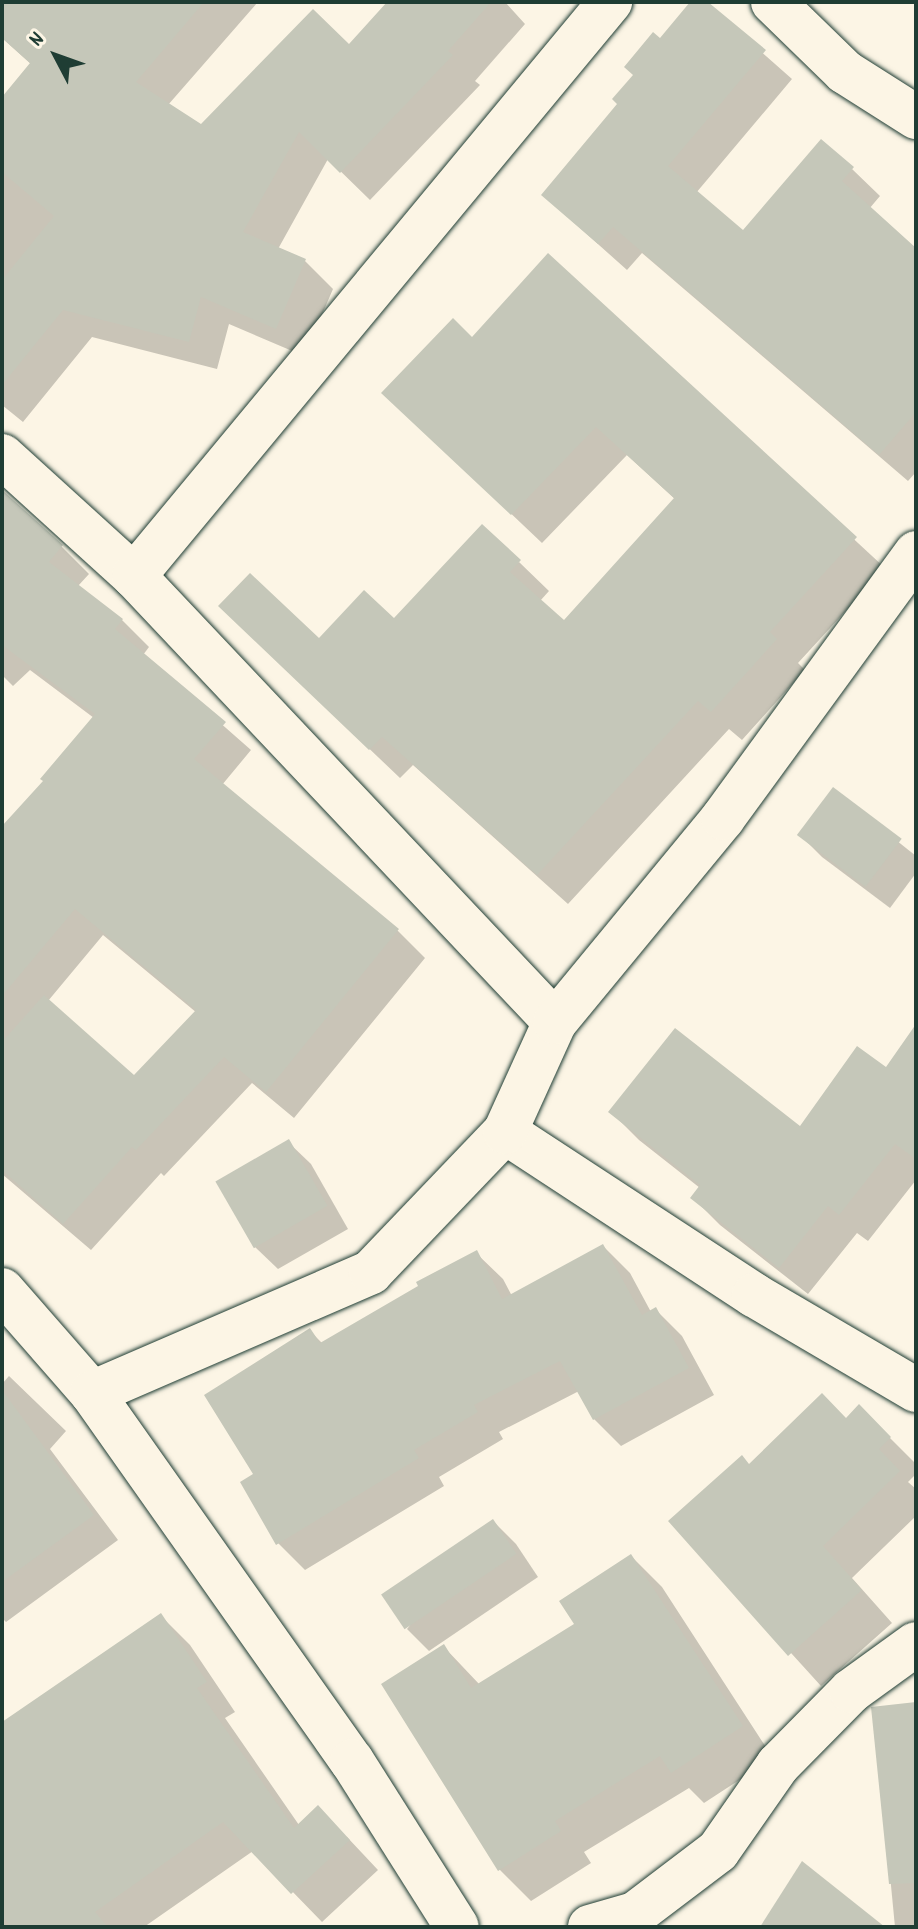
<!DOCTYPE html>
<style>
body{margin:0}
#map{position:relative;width:918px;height:1929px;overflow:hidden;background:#fcf5e5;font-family:Dekko,sans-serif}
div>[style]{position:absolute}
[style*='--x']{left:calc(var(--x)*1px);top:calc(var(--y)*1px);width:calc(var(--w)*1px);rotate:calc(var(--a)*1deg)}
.shadow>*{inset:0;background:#0003}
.building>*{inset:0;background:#c5c7b9;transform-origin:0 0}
.roads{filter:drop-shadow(0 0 2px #1f3d34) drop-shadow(0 0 2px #1f3d34)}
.street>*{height:44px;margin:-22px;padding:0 22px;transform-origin:22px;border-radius:22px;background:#fcf5e5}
span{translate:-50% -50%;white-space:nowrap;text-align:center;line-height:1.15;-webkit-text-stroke:6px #fcf5e5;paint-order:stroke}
.frame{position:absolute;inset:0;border:4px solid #1f3d34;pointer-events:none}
.north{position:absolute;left:16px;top:16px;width:80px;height:80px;-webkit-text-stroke:6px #fcf5e5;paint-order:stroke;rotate:311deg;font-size:22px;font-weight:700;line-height:32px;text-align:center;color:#1f3d34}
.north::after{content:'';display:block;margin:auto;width:28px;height:36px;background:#1f3d34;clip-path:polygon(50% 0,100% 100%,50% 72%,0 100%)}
</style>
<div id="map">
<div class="shadow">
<div style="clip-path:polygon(2px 2px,258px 2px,168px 105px,202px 127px,349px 47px,389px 2px,505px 2px,525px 24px,475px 81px,480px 85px,370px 200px,328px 159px,278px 249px,305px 261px,333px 289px,304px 356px,229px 324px,217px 369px,92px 337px,23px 422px,2px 405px,2px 100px,32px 65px,2px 38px)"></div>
<div style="clip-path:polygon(692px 2px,705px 2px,792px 79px,696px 193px,743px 233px,852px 169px,880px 196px,869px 209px,916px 251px,916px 472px,908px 481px,642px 253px,627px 270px,543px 195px,620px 104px,660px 41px)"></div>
<div style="clip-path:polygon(548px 256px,885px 568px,798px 663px,805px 670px,742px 740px,729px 729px,568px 904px,413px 765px,400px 778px,251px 636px,319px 641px,394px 620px,519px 562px,549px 591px,540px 601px,564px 623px,676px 500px,627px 455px,542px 543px,414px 422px,472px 340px)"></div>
<div style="clip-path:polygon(evenodd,2px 518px,62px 547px,89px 574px,78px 586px,122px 620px,149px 647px,143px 655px,251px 750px,222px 785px,398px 931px,425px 958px,294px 1118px,252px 1083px,164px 1176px,161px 1173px,91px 1250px,2px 1174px,2px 829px,45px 781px,94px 718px,30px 670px,13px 686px,2px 675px,2px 518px,103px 935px,197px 1013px,134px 1078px,48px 1001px,103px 935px)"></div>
<div style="clip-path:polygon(833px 790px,916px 856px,916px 873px,890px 908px,822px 857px,800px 835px)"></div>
<div style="clip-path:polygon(916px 1027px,916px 1180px,868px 1241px,857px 1233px,808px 1294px,720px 1225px,692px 1197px,700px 1188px,639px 1140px,611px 1112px,800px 1129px,887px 1070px)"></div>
<div style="clip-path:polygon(288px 1142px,311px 1164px,348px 1229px,278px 1269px,255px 1247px)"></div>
<div style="clip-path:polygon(603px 1246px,630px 1273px,651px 1312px,655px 1309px,682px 1336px,714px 1395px,621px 1446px,594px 1419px,579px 1391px,499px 1432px,503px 1439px,439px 1477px,444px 1486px,305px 1570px,278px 1543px,256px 1475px,310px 1331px,323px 1344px,476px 1253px,503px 1279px,512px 1296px)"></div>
<div style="clip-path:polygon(9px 1376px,66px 1431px,50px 1449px,118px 1540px,6px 1622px,2px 1618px,2px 1384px)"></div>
<div style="clip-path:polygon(859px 1407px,916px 1464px,916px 1474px,908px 1482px,916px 1489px,916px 1516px,852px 1578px,892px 1623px,821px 1686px,671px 1521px,750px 1466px,847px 1420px)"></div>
<div style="clip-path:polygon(493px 1521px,516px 1544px,538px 1577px,429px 1651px,407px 1629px)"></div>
<div style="clip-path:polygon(631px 1556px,662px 1587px,773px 1758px,704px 1803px,689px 1788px,584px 1852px,591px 1863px,531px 1901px,500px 1870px,444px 1647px,480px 1685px,577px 1625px)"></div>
<div style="clip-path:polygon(161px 1616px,190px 1645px,235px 1712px,225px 1718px,299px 1825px,347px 1837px,378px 1870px,322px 1922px,253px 1851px,144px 1927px,2px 1927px,2px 1724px)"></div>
<div style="clip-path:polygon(916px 1704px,916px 1927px,895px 1927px,874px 1709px)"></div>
</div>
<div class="building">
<div style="clip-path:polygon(2px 2px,204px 2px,136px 82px,201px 124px,313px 9px,349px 44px,387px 2px,491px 2px,448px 51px,453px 55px,340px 173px,299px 132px,243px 232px,306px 259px,276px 329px,201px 297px,189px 342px,63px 310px,2px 385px,2px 280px,54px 216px,2px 172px,2px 97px,30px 63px,2px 38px)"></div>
<div style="clip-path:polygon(690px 2px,708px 2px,766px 50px,668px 166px,743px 230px,821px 139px,854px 167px,842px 181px,916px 248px,916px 412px,879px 455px,613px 227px,598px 244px,541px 195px,617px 104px,612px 99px,633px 75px,624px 67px,653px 32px,660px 38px)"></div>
<div style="clip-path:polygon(548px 253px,857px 537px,770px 632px,777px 639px,711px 712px,698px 701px,537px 875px,382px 737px,369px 750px,218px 606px,250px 573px,319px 638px,364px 590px,394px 618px,482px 524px,521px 560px,510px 572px,564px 620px,674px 498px,596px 427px,511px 515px,381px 393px,453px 318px,472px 337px)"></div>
<div style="clip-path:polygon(2px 490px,63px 545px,49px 562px,123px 619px,115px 629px,226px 722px,194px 759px,399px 929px,266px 1092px,224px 1057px,136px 1150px,132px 1147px,63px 1224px,2px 1170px,2px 1042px,44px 995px,134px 1075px,196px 1010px,75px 909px,2px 996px,2px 826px,43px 781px,40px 779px,95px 714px,2px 645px)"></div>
<div style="left:833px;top:787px;width:86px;height:60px;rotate:37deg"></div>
<div style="clip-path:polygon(916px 1024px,916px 1159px,895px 1144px,839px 1215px,828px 1206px,779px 1268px,690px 1198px,700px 1185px,608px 1112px,675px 1028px,800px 1126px,857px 1046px,886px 1067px)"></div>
<div style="left:289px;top:1139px;width:77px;height:85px;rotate:60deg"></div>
<div style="clip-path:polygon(603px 1244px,642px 1315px,656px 1307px,689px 1368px,593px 1420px,560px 1361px,474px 1405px,478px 1412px,414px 1450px,419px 1458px,276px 1545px,240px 1482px,253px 1474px,204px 1395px,310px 1328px,320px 1343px,418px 1286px,416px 1282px,477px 1250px,502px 1299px)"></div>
<div style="clip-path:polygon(2px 1390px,94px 1515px,2px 1582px)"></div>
<div style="clip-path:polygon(822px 1393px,846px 1418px,859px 1404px,891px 1437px,879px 1449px,900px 1471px,823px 1546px,862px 1590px,788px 1656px,668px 1521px,742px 1455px,749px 1464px)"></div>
<div style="left:493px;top:1519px;width:42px;height:135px;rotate:56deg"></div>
<div style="clip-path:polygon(631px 1554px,743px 1726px,671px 1773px,660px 1756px,555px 1821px,561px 1831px,498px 1871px,381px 1684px,444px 1644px,471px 1688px,574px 1624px,559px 1601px)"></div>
<div style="clip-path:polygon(161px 1613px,207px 1682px,197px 1688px,294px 1828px,318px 1805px,350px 1840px,291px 1894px,223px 1822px,95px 1912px,108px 1927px,12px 1927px,2px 1916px,2px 1722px)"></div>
<div style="clip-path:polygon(916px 1702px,916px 1883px,889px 1884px,871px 1707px)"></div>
<div style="clip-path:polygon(802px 1861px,885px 1927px,760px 1927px)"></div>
</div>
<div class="roads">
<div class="street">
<div style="--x:773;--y:2;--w:100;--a:44.2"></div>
<div style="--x:845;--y:72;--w:84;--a:32.4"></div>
<div style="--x:2;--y:456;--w:178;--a:42.3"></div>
<div style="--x:134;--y:576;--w:613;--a:46.65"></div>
<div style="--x:134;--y:576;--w:746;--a:-50.33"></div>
<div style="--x:505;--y:1132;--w:298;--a:33.2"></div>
<div style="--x:754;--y:1295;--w:188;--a:30.4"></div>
<div style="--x:2;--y:1290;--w:137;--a:48.9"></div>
<div style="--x:92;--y:1393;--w:451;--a:54.8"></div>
<div style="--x:352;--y:1761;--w:196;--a:57.7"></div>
<div style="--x:92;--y:1393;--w:304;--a:-23.4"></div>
<div style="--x:371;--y:1272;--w:194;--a:-46.3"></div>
<div style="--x:505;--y:1132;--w:121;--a:-65.6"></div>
<div style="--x:555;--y:1022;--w:264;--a:-50.5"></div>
<div style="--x:723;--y:818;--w:328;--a:-53.9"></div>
<div style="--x:590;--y:1927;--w:47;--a:-16.1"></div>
<div style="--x:635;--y:1914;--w:104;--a:-37.2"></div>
<div style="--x:718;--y:1851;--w:105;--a:-55.1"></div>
<div style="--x:778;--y:1765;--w:104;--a:-45.4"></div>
<div style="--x:851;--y:1691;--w:80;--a:-35.9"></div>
</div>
</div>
<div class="frame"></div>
<div class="north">N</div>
</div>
